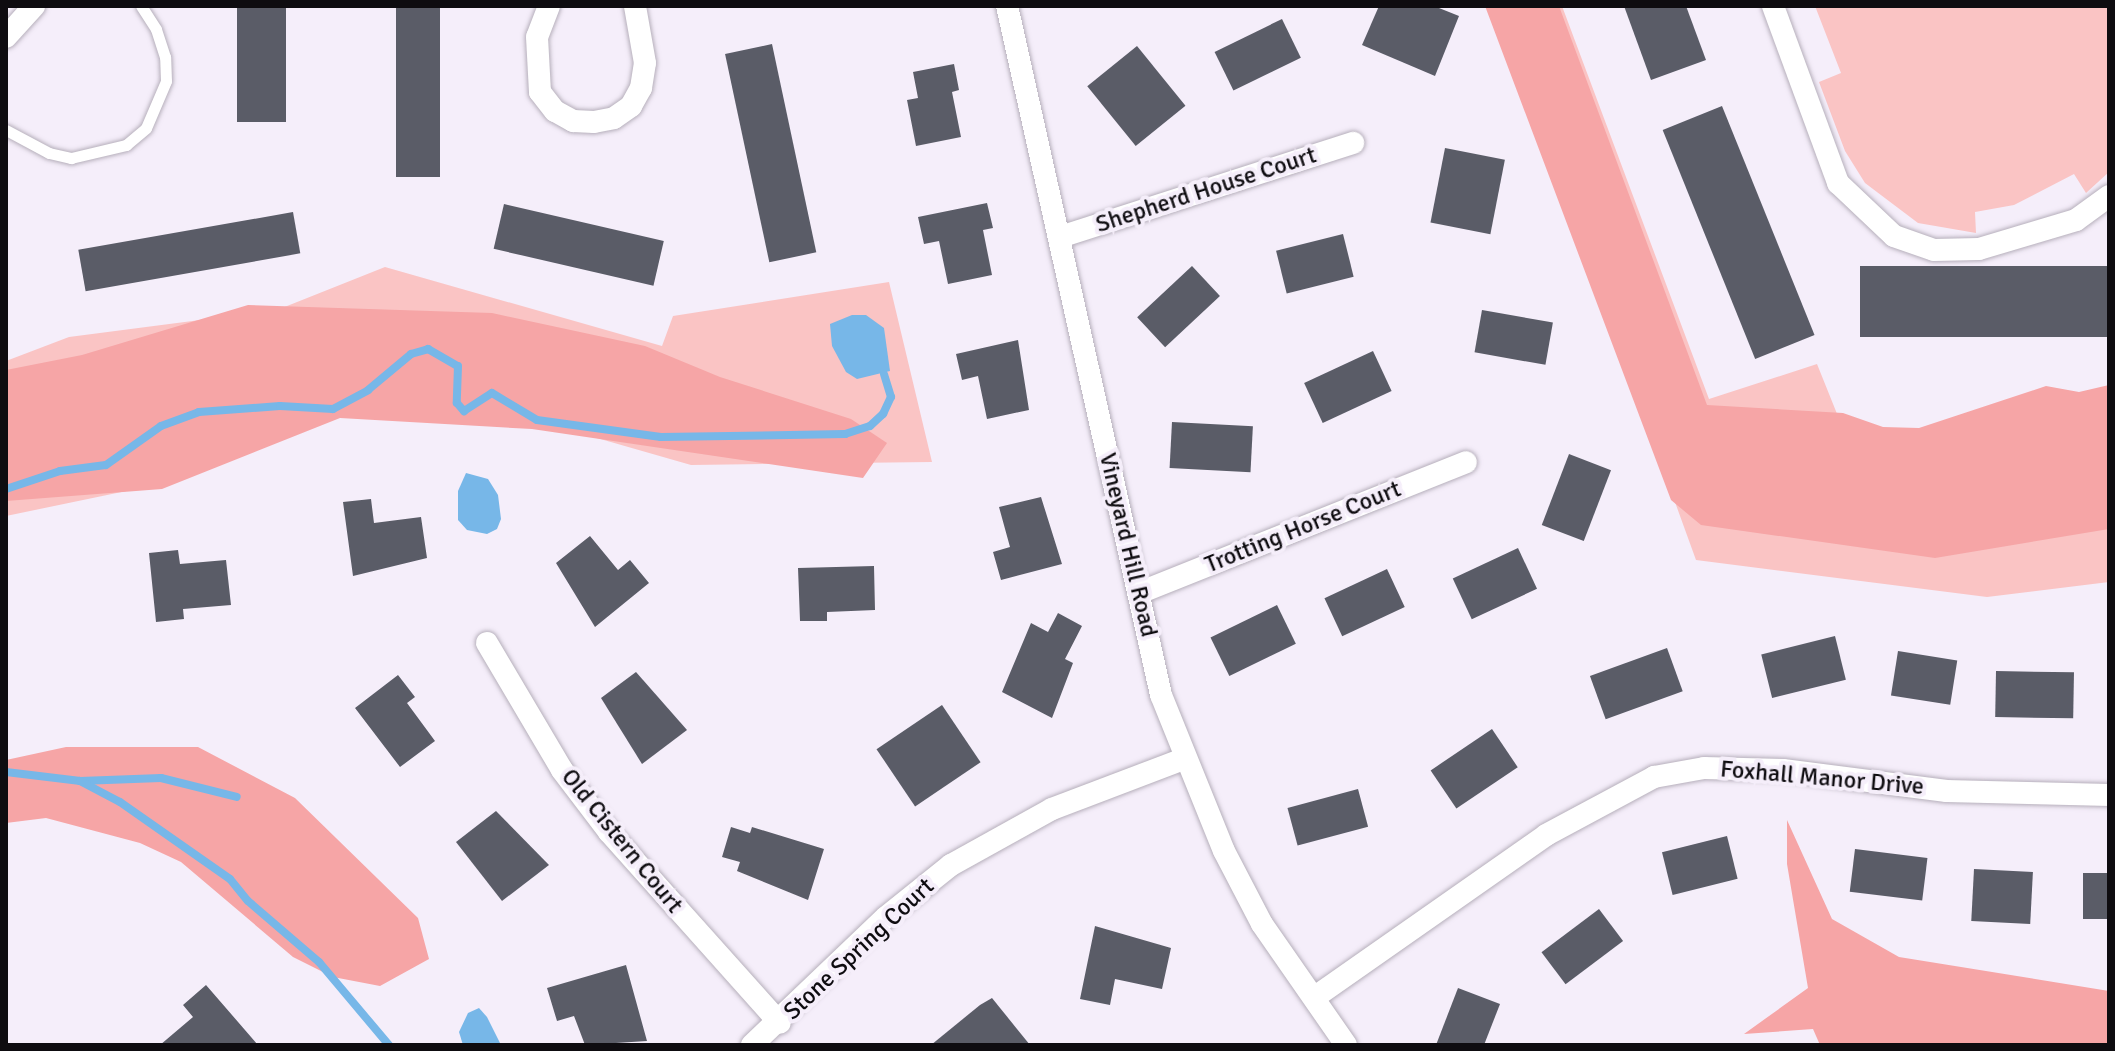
<!DOCTYPE html>
<style>
body{margin:0}
#map{position:relative;width:2115px;height:1051px;overflow:hidden;background:#f5eefa;font-family:Signika,sans-serif}
div>[style]{position:absolute}
[style*='--x']{left:calc(var(--x)*1px);top:calc(var(--y)*1px);width:calc(var(--w)*1px);rotate:calc(var(--a)*1deg)}
.green>*{inset:0;background:#fac4c4}
.forest>*{inset:0;background:#f6a5a6}
.water>*{inset:0;background:#77b7e8}
.stream>*{height:8px;margin:-4px;padding:0 4px;transform-origin:4px;border-radius:4px;background:#77b7e8}
.building>*{inset:0;background:#5a5c67;transform-origin:0 0}
.roads{filter:drop-shadow(0 0 2px #b6afbb) drop-shadow(0 0 2px #b6afbb)}
.lane>*{height:11px;margin:-5.5px;padding:0 5.5px;transform-origin:5.5px;border-radius:5.5px;background:#fff}
.street>*{height:22px;margin:-11px;padding:0 11px;transform-origin:11px;border-radius:11px;background:#fff}
span{translate:-50% -50%;white-space:nowrap;text-align:center;line-height:1.15;-webkit-text-stroke:8px #f5eefa;paint-order:stroke}
.street-label{font-size:24px;color:#0e0c10}
.frame{position:absolute;inset:0;border:8px solid #0e0c10;pointer-events:none}
</style>
<div id="map">
<div class="green">
<div style="clip-path:polygon(1495px 6px,1562px 6px,1709px 399px,1817px 364px,1864px 481px,2109px 388px,2109px 582px,1987px 597px,1696px 560px)"></div>
<div style="clip-path:polygon(1815px 6px,2109px 6px,2109px 172px,2086px 193px,2074px 174px,2014px 205px,1975px 212px,1976px 233px,1918px 223px,1865px 183px,1845px 151px,1819px 82px,1841px 73px)"></div>
<div style="clip-path:polygon(385px 267px,662px 346px,673px 316px,889px 282px,932px 462px,691px 465px,482px 405px,229px 423px,136px 489px,6px 516px,6px 361px,69px 337px,277px 310px)"></div>
</div>
<div class="forest">
<div style="clip-path:polygon(1485px 6px,1559px 6px,1707px 405px,1843px 413px,1883px 427px,1919px 428px,2046px 386px,2079px 392px,2109px 385px,2109px 529px,1935px 558px,1701px 525px,1671px 500px)"></div>
<div style="clip-path:polygon(248px 305px,492px 313px,645px 346px,720px 377px,851px 419px,887px 443px,863px 478px,532px 429px,340px 418px,162px 489px,6px 501px,6px 370px,82px 355px)"></div>
<div style="clip-path:polygon(66px 747px,198px 747px,295px 798px,418px 918px,429px 959px,380px 986px,333px 977px,293px 957px,181px 862px,140px 843px,46px 818px,6px 823px,6px 760px)"></div>
<div style="clip-path:polygon(1787px 820px,1832px 919px,1899px 957px,2109px 991px,2109px 1045px,1820px 1045px,1813px 1029px,1744px 1034px,1808px 988px,1787px 864px)"></div>
</div>
<div class="water">
<div style="clip-path:polygon(852px 315px,866px 315px,884px 328px,890px 371px,857px 379px,846px 372px,832px 346px,830px 324px)"></div>
<div style="clip-path:polygon(466px 473px,488px 479px,498px 495px,501px 519px,497px 529px,487px 534px,467px 530px,458px 520px,458px 491px)"></div>
<div style="clip-path:polygon(479px 1008px,487px 1017px,501px 1045px,463px 1045px,459px 1032px,468px 1013px)"></div>
</div>
<div class="stream">
<div style="--x:6;--y:489;--w:57;--a:-18.4"></div>
<div style="--x:60;--y:471;--w:46;--a:-7.4"></div>
<div style="--x:106;--y:465;--w:67;--a:-35.3"></div>
<div style="--x:161;--y:426;--w:40;--a:-20.2"></div>
<div style="--x:199;--y:412;--w:81;--a:-4.2"></div>
<div style="--x:280;--y:406;--w:53;--a:3.2"></div>
<div style="--x:333;--y:409;--w:40;--a:-28"></div>
<div style="--x:368;--y:390;--w:56;--a:-39.9"></div>
<div style="--x:411;--y:354;--w:18;--a:-16"></div>
<div style="--x:428;--y:349;--w:34;--a:30"></div>
<div style="--x:458;--y:366;--w:37;--a:92"></div>
<div style="--x:457;--y:403;--w:11;--a:49"></div>
<div style="--x:464;--y:411;--w:33;--a:-33"></div>
<div style="--x:492;--y:393;--w:52;--a:31"></div>
<div style="--x:537;--y:420;--w:125;--a:7.8"></div>
<div style="--x:661;--y:437;--w:184;--a:-0.9"></div>
<div style="--x:845;--y:434;--w:26;--a:-18"></div>
<div style="--x:870;--y:426;--w:18;--a:-43"></div>
<div style="--x:883;--y:414;--w:19;--a:-65"></div>
<div style="--x:891;--y:397;--w:24;--a:-107"></div>
<div style="--x:6;--y:772;--w:75;--a:6.9"></div>
<div style="--x:80;--y:781;--w:81;--a:-2.1"></div>
<div style="--x:161;--y:778;--w:78;--a:14"></div>
<div style="--x:80;--y:781;--w:45;--a:27.7"></div>
<div style="--x:120;--y:802;--w:134;--a:35"></div>
<div style="--x:230;--y:879;--w:28;--a:51"></div>
<div style="--x:248;--y:901;--w:94;--a:40.7"></div>
<div style="--x:319;--y:962;--w:109;--a:49.9"></div>
</div>
<div class="building">
<div style="left:237px;top:6px;width:49px;height:116px"></div>
<div style="left:396px;top:6px;width:44px;height:171px"></div>
<div style="clip-path:polygon(1379px 6px,1434px 6px,1459px 16px,1435px 76px,1362px 45px)"></div>
<div style="clip-path:polygon(1624px 6px,1686px 6px,1706px 60px,1651px 80px)"></div>
<div style="left:1282px;top:19px;width:43px;height:75px;rotate:64deg"></div>
<div style="left:772px;top:44px;width:213px;height:48px;rotate:78deg"></div>
<div style="left:1137px;top:46px;width:77px;height:64px;rotate:51deg"></div>
<div style="clip-path:polygon(954px 64px,959px 90px,952px 92px,961px 137px,916px 146px,907px 100px,918px 98px,913px 72px)"></div>
<div style="left:1722px;top:106px;width:247px;height:64px;rotate:68deg"></div>
<div style="left:1445px;top:148px;width:61px;height:76px;rotate:11deg"></div>
<div style="clip-path:polygon(987px 203px,993px 228px,983px 230px,992px 275px,948px 284px,939px 241px,924px 244px,918px 217px)"></div>
<div style="left:504px;top:204px;width:164px;height:46px;rotate:13deg"></div>
<div style="left:293px;top:212px;width:42px;height:218px;rotate:80deg"></div>
<div style="left:1343px;top:234px;width:44px;height:69px;rotate:76deg"></div>
<div style="left:1192px;top:266px;width:41px;height:75px;rotate:47deg"></div>
<div style="left:2109px;top:266px;width:71px;height:249px;rotate:90deg"></div>
<div style="left:1482px;top:310px;width:72px;height:43px;rotate:10deg"></div>
<div style="clip-path:polygon(1018px 340px,1029px 410px,987px 419px,978px 376px,962px 380px,956px 354px)"></div>
<div style="left:1373px;top:351px;width:44px;height:76px;rotate:65deg"></div>
<div style="left:1172px;top:422px;width:81px;height:46px;rotate:3deg"></div>
<div style="left:1569px;top:454px;width:45px;height:76px;rotate:21deg"></div>
<div style="clip-path:polygon(1041px 497px,1062px 564px,1001px 580px,993px 552px,1010px 547px,999px 507px)"></div>
<div style="clip-path:polygon(371px 499px,374px 523px,421px 517px,427px 558px,353px 576px,343px 502px)"></div>
<div style="clip-path:polygon(590px 536px,618px 570px,630px 560px,649px 583px,595px 627px,556px 563px)"></div>
<div style="left:1518px;top:548px;width:45px;height:72px;rotate:65deg"></div>
<div style="clip-path:polygon(178px 550px,180px 564px,226px 560px,231px 605px,183px 609px,184px 619px,156px 622px,149px 553px)"></div>
<div style="clip-path:polygon(874px 566px,875px 610px,827px 612px,827px 621px,800px 621px,798px 568px)"></div>
<div style="left:1387px;top:569px;width:42px;height:69px;rotate:65deg"></div>
<div style="left:1277px;top:605px;width:43px;height:74px;rotate:64deg"></div>
<div style="clip-path:polygon(1058px 613px,1082px 626px,1065px 659px,1073px 663px,1052px 718px,1002px 692px,1031px 623px,1048px 632px)"></div>
<div style="left:1835px;top:636px;width:45px;height:76px;rotate:76deg"></div>
<div style="left:1667px;top:648px;width:46px;height:82px;rotate:70deg"></div>
<div style="left:1898px;top:651px;width:60px;height:45px;rotate:9deg"></div>
<div style="left:1996px;top:671px;width:78px;height:46px;rotate:1deg"></div>
<div style="clip-path:polygon(636px 672px,687px 730px,642px 764px,601px 698px)"></div>
<div style="clip-path:polygon(398px 675px,415px 697px,407px 703px,435px 741px,400px 767px,355px 708px)"></div>
<div style="left:942px;top:705px;width:69px;height:79px;rotate:56deg"></div>
<div style="left:1492px;top:729px;width:46px;height:74px;rotate:56deg"></div>
<div style="left:1358px;top:789px;width:39px;height:73px;rotate:75deg"></div>
<div style="clip-path:polygon(496px 811px,549px 865px,502px 901px,456px 842px)"></div>
<div style="clip-path:polygon(731px 827px,750px 833px,752px 827px,824px 849px,808px 900px,737px 871px,740px 862px,722px 857px)"></div>
<div style="left:1727px;top:836px;width:44px;height:67px;rotate:76deg"></div>
<div style="left:1855px;top:849px;width:73px;height:43px;rotate:7deg"></div>
<div style="left:1974px;top:869px;width:59px;height:52px;rotate:3deg"></div>
<div style="left:2109px;top:873px;width:46px;height:26px;rotate:90deg"></div>
<div style="left:1599px;top:909px;width:40px;height:72px;rotate:53deg"></div>
<div style="clip-path:polygon(1095px 926px,1171px 948px,1162px 989px,1115px 979px,1110px 1005px,1080px 999px)"></div>
<div style="clip-path:polygon(626px 965px,647px 1041px,585px 1045px,574px 1016px,557px 1021px,547px 988px)"></div>
<div style="clip-path:polygon(206px 985px,258px 1045px,160px 1045px,193px 1017px,183px 1005px)"></div>
<div style="clip-path:polygon(1458px 988px,1500px 1004px,1484px 1045px,1436px 1045px)"></div>
<div style="clip-path:polygon(992px 998px,1030px 1045px,931px 1045px,980px 1005px)"></div>
</div>
<div class="roads">
<div class="lane">
<div style="--x:6;--y:130;--w:49;--a:28.1"></div>
<div style="--x:49;--y:153;--w:23;--a:13"></div>
<div style="--x:71;--y:158;--w:57;--a:-13.3"></div>
<div style="--x:126;--y:145;--w:26;--a:-40"></div>
<div style="--x:146;--y:128;--w:51;--a:-66.9"></div>
<div style="--x:166;--y:81;--w:24;--a:-92"></div>
<div style="--x:165;--y:57;--w:29;--a:-108"></div>
<div style="--x:156;--y:29;--w:27;--a:-123"></div>
</div>
<div class="street">
<div style="--x:549;--y:6;--w:33;--a:111"></div>
<div style="--x:537;--y:37;--w:55;--a:86.9"></div>
<div style="--x:540;--y:92;--w:24;--a:52"></div>
<div style="--x:555;--y:111;--w:21;--a:29"></div>
<div style="--x:573;--y:121;--w:21;--a:3"></div>
<div style="--x:594;--y:122;--w:20;--a:-11"></div>
<div style="--x:614;--y:118;--w:21;--a:-35"></div>
<div style="--x:631;--y:106;--w:21;--a:-61"></div>
<div style="--x:641;--y:88;--w:25;--a:-81"></div>
<div style="--x:645;--y:63;--w:58;--a:-100"></div>
<div style="--x:1007;--y:6;--w:706;--a:77.4"></div>
<div style="--x:1161;--y:695;--w:168;--a:68"></div>
<div style="--x:1224;--y:851;--w:82;--a:62.5"></div>
<div style="--x:1262;--y:924;--w:147;--a:55.2"></div>
<div style="--x:1773;--y:6;--w:189;--a:69.8"></div>
<div style="--x:1838;--y:183;--w:77;--a:43.4"></div>
<div style="--x:1894;--y:236;--w:42;--a:19.3"></div>
<div style="--x:1934;--y:250;--w:45;--a:-1.3"></div>
<div style="--x:1979;--y:249;--w:101;--a:-16.6"></div>
<div style="--x:2076;--y:220;--w:41;--a:-36"></div>
<div style="--x:6;--y:37;--w:42;--a:-47.9"></div>
<div style="--x:1060;--y:237;--w:308;--a:-17.8"></div>
<div style="--x:1139;--y:593;--w:352;--a:-21.8"></div>
<div style="--x:487;--y:643;--w:147;--a:59.4"></div>
<div style="--x:562;--y:770;--w:78;--a:52.8"></div>
<div style="--x:609;--y:832;--w:256;--a:48.2"></div>
<div style="--x:1315;--y:997;--w:282;--a:-35"></div>
<div style="--x:1546;--y:835;--w:123;--a:-28.2"></div>
<div style="--x:1654;--y:777;--w:51;--a:-10.2"></div>
<div style="--x:1704;--y:768;--w:79;--a:1.5"></div>
<div style="--x:1783;--y:770;--w:165;--a:7.3"></div>
<div style="--x:1947;--y:791;--w:162;--a:1.4"></div>
<div style="--x:752;--y:1045;--w:185;--a:-43.7"></div>
<div style="--x:886;--y:917;--w:83;--a:-38.7"></div>
<div style="--x:951;--y:865;--w:115;--a:-29"></div>
<div style="--x:1052;--y:809;--w:143;--a:-20.8"></div>
</div>
</div>
<div class="street-label">
<span style="left:1206px;top:190px;rotate:-18deg">Shepherd House Court</span>
<span style="left:1303px;top:527px;rotate:-22deg">Trotting Horse Court</span>
<span style="left:1128px;top:545px;rotate:77deg">Vineyard Hill Road</span>
<span style="left:1822px;top:778px;rotate:5deg">Foxhall Manor Drive</span>
<span style="left:622px;top:841px;rotate:51deg">Old Cistern Court</span>
<span style="left:859px;top:949px;rotate:-43deg">Stone Spring Court</span>
</div>
<div class="frame"></div>
</div>
